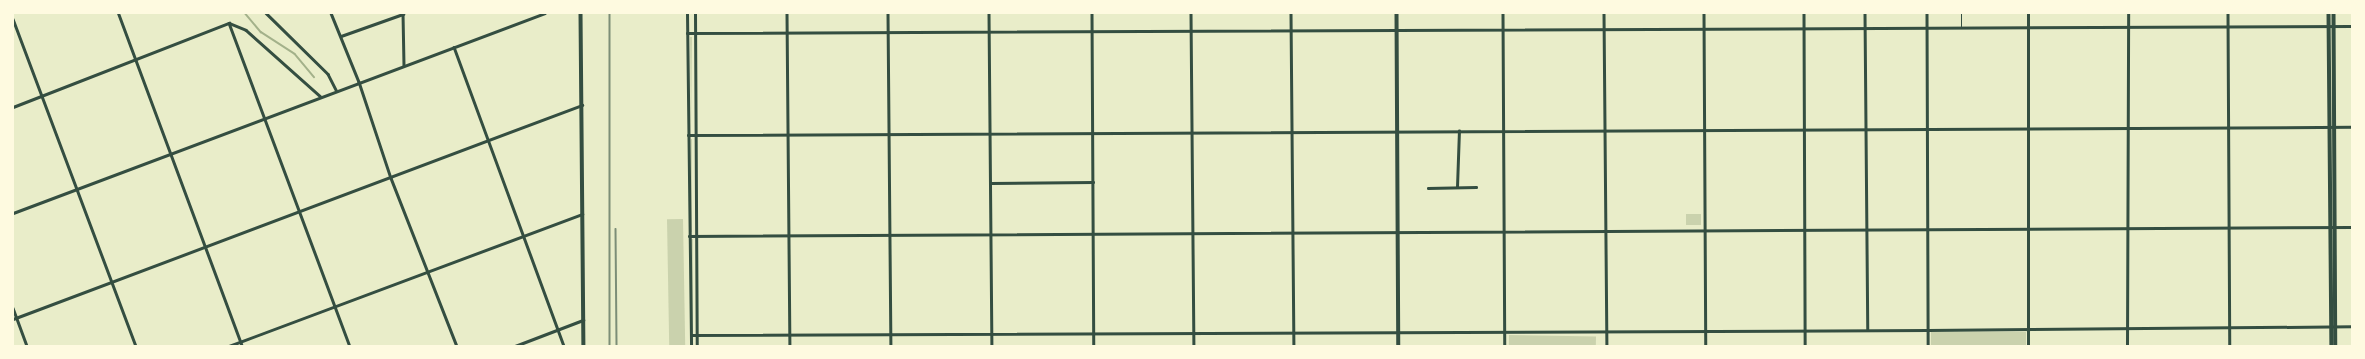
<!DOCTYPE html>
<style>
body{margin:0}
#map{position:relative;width:2365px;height:359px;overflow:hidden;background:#e9edc9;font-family:Rubik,sans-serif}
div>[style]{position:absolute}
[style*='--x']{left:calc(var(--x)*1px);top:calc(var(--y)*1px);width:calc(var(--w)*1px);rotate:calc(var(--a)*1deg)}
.green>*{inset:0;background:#cad2ad;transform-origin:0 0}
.stream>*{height:1.5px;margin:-0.75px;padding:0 0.75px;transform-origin:0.75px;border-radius:0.75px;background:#a3b18a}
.service>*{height:1px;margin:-0.5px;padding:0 0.5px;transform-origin:0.5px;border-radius:0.5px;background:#344e41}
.minor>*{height:2.5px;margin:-1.25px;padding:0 1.25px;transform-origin:1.25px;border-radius:1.25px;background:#344e41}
.tertiary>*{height:3px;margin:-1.5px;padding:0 1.5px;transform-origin:1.5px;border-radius:1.5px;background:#344e41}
.secondary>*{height:3.5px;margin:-1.75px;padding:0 1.75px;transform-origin:1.75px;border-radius:1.75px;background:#344e41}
.rail>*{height:1.5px;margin:-0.75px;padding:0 0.75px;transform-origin:0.75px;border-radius:0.75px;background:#7c8e77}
span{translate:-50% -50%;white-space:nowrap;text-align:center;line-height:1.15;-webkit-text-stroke:4px #fefae0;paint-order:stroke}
.frame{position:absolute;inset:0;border:14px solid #fefae0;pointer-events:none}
</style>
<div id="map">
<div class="green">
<div style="clip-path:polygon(690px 37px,692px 37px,691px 130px)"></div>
<div style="left:691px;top:139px;width:1px;height:93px"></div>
<div style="left:1686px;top:214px;width:15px;height:11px"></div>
<div style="left:683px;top:219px;width:127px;height:16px;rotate:89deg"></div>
<div style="left:691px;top:239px;width:2px;height:93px"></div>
<div style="left:2026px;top:332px;width:14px;height:95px;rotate:90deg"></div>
<div style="left:1509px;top:335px;width:87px;height:11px;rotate:1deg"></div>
</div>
<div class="stream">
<div style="--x:245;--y:13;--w:25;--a:50"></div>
<div style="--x:261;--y:32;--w:40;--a:32.9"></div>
<div style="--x:295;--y:54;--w:30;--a:50"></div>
</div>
<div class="service">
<div style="--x:1961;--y:13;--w:13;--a:90"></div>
</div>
<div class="minor">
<div style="--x:266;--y:13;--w:87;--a:44.5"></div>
<div style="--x:328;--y:74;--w:18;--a:63"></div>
<div style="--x:331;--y:13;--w:74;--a:67.9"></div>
<div style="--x:359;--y:82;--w:101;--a:71.6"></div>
<div style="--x:391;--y:178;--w:180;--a:68.6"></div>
<div style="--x:403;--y:13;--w:52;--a:88.9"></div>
<div style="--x:787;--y:13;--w:333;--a:89.5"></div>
<div style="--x:888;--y:13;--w:333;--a:89.5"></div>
<div style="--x:989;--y:13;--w:333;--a:89.5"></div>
<div style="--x:1092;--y:13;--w:333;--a:89.7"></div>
<div style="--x:1191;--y:13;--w:333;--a:89.5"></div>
<div style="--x:1291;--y:13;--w:333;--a:89.5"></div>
<div style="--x:1503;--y:13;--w:333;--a:89.7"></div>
<div style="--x:1604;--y:13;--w:333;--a:89.5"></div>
<div style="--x:1704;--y:13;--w:333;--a:89.7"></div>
<div style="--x:1804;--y:13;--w:333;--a:89.8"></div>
<div style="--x:1865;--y:13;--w:316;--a:89.5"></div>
<div style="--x:1927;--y:13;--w:333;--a:89.8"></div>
<div style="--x:2228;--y:13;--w:333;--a:89.7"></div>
<div style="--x:13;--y:19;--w:349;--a:69.4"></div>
<div style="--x:229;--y:23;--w:345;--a:69.5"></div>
<div style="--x:229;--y:23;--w:18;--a:22"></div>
<div style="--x:246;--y:30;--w:99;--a:41.7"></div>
<div style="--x:687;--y:33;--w:1665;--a:-0.24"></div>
<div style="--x:341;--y:36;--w:66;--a:-19.5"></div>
<div style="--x:454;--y:47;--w:319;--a:69.8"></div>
<div style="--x:13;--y:107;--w:232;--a:-21.3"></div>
<div style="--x:688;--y:135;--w:1664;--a:-0.28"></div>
<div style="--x:991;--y:183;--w:102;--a:-0.6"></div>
<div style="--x:1457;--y:187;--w:56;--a:-88"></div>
<div style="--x:1428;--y:188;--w:48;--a:-1.2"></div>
<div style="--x:689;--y:236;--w:1663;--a:-0.31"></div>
<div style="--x:13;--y:308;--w:40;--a:69.8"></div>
<div style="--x:13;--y:319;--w:608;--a:-20.61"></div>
<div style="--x:691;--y:335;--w:1237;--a:-0.23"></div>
<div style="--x:1928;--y:330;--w:424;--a:-0.5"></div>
<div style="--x:229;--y:346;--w:377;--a:-20.5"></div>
<div style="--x:515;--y:346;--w:73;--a:-20.9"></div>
<div style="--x:2028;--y:346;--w:333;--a:-90"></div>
<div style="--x:2127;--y:346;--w:333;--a:-89.8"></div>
</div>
<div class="tertiary">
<div style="--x:118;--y:13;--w:355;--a:69.6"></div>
<div style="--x:687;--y:13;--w:333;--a:89.3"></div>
<div style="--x:695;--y:13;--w:333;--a:89.7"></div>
<div style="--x:13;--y:213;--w:568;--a:-20.6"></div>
</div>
<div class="secondary">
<div style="--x:581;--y:13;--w:333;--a:89.5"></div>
<div style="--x:1397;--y:13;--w:333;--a:89.7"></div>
<div style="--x:2329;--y:13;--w:333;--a:89.5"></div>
<div style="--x:2334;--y:13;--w:333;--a:89.7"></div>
</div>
<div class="rail">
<div style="--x:610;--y:13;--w:333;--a:90"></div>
<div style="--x:616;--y:229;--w:117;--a:89.5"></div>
</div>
<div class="frame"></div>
</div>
